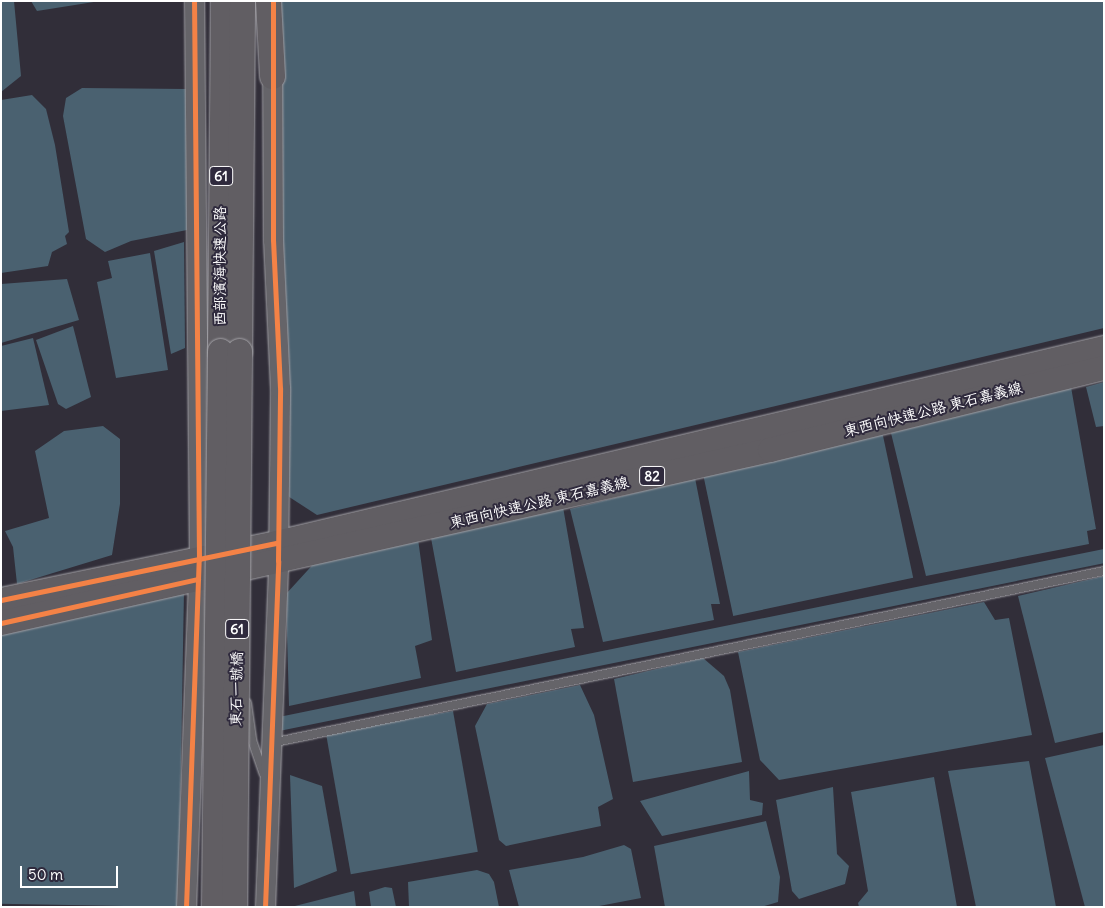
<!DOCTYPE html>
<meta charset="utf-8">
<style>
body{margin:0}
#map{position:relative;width:1105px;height:908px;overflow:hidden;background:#312e39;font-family:Delius,"LXGW WenKai TC",sans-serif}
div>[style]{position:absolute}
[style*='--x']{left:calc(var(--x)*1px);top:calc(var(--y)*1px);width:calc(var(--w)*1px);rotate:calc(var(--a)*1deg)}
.water>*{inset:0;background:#4a6170;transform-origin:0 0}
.canal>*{height:14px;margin:-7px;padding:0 7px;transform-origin:7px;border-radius:7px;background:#4a6170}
.roads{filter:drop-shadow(0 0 1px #a2a1a6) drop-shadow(0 0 1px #a2a1a6)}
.service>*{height:8px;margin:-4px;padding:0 4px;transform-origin:4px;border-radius:4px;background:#656469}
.tertiary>*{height:19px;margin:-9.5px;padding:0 9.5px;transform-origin:9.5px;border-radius:9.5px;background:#656469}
.primary>*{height:24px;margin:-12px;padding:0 12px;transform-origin:12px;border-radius:12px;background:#615e63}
.trunk>*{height:25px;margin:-12.5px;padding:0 12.5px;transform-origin:12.5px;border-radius:12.5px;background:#615e63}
.bridges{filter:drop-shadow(0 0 1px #a2a1a6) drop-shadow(0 0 1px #a2a1a6)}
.trunk-bridge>*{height:25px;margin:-12.5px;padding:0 12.5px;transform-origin:12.5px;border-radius:12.5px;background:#615e63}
.cycleway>*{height:5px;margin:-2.5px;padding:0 2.5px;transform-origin:2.5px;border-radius:2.5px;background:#f48246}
span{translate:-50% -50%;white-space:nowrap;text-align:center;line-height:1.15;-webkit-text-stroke:4px #2f2a3d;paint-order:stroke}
.shield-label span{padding:1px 4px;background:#2f2a3d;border:1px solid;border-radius:4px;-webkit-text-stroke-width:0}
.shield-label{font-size:14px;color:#fff;font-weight:700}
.street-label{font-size:15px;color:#fff}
.frame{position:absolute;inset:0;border:2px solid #fff;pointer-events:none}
.scale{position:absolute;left:20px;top:866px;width:98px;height:22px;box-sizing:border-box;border:2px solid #fff;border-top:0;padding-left:6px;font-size:15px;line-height:18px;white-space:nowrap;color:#fff;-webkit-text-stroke:4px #2f2a3d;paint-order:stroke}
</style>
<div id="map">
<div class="water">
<div style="clip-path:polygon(1px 1px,14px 1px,21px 76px,1px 92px)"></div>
<div style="clip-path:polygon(31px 1px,100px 1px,37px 11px)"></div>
<div style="clip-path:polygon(277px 1px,1104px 1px,1104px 328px,317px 515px,280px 491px)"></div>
<div style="clip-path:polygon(82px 88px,187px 89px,187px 230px,131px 241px,105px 252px,86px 239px,63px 116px,66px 98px)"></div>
<div style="clip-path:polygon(32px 95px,46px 109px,55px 145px,69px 232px,65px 236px,67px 244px,52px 252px,48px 266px,1px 273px,1px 100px)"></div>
<div style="clip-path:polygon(184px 242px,185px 348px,171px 354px,154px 251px)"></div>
<div style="clip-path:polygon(150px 253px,168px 370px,116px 378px,97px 282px,112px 278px,108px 261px)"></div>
<div style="clip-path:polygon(67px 279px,79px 320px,1px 343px,1px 284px)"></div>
<div style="clip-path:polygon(73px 326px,91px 397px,66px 409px,58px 404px,36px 340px)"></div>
<div style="clip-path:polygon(33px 338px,49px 405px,1px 411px,1px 346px)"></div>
<div style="clip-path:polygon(1104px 382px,1104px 426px,1096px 427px,1086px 387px)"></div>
<div style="clip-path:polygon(1071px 387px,1096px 529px,1087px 531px,1089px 544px,926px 576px,891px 433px)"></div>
<div style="clip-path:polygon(103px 426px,120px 439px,120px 504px,112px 555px,17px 584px,13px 547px,5px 531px,49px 518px,35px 451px,64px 431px)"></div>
<div style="left:882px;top:431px;width:150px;height:184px;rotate:78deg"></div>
<div style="clip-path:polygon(695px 478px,720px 604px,711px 604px,714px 620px,603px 642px,570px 509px)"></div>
<div style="clip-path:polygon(563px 507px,584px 628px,571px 629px,575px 647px,456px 672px,431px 538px)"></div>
<div style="clip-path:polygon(418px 539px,432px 640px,415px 646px,421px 678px,289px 706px,286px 594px,318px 559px)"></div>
<div style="clip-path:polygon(1104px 576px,1104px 732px,1055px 743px,1018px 596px)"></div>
<div style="left:184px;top:590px;width:317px;height:187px;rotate:91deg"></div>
<div style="clip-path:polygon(984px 602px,995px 620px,1009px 618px,1032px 735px,779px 780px,760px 760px,738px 652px)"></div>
<div style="clip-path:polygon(703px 658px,724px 676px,730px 690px,742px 762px,633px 782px,614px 679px)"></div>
<div style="clip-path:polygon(580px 685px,594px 715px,613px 799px,598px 807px,601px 826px,506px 846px,499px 840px,475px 726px,487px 704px)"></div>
<div style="left:453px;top:711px;width:143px;height:129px;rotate:80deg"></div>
<div style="clip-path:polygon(1104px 745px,1104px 907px,1085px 907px,1045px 758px)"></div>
<div style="clip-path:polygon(1029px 761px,1056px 907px,976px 907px,948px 771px)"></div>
<div style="clip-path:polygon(749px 771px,750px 800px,763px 803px,762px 815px,662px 836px,640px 801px)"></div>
<div style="clip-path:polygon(290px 775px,322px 786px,337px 871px,294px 888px)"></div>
<div style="clip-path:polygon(934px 777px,957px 907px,859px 907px,858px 903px,868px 891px,851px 792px)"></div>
<div style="clip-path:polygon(833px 787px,837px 854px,849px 866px,845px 884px,799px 899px,792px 891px,776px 800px)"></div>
<div style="clip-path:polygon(766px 821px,780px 877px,778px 902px,761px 907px,665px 907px,654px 846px)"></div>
<div style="clip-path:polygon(624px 845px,631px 849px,641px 898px,594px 907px,519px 907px,509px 870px,583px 857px)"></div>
<div style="clip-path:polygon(477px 870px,489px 874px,494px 882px,499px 907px,409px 907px,408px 882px)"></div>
<div style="clip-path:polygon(385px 887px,392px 888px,396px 907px,371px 907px,369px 892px)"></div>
<div style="clip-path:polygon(354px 891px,356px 907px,291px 907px)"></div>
</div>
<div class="canal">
<div style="--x:279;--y:724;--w:842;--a:-11.51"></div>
</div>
<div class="roads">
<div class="service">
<div style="--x:247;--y:703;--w:37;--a:82"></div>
<div style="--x:252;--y:740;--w:36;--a:71"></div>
<div style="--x:271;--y:743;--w:851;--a:-11.67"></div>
</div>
<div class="tertiary">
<div style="--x:186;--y:907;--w:348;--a:-87.9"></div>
<div style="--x:199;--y:559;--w:558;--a:-90.51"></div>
<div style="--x:265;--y:907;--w:346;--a:-87.8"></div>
<div style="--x:278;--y:561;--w:173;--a:-89.3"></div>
<div style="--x:280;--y:388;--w:148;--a:-92.7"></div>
<div style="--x:273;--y:240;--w:177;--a:-90.3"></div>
</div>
<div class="primary">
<div style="--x:1;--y:600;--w:282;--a:-11.7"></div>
<div style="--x:277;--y:543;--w:850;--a:-13.27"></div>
<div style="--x:1;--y:623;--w:788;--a:-12.68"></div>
<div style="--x:770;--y:450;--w:344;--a:-13.8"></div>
</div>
<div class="trunk">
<div style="--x:268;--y:1;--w:75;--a:86.9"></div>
<div style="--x:220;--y:351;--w:350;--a:-89.5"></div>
<div style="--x:239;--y:351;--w:350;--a:-89.5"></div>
</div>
</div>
<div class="bridges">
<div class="trunk-bridge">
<div style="--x:214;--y:907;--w:556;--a:-89.38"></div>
<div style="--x:234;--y:907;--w:556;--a:-89.48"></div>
</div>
</div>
<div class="cycleway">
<div style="--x:1;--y:600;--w:282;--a:-11.7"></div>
<div style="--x:1;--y:623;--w:202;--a:-12.6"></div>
<div style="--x:186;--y:907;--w:348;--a:-87.9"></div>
<div style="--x:199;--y:559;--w:558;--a:-90.51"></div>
<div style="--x:265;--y:907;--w:346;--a:-87.8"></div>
<div style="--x:278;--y:561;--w:173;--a:-89.3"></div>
<div style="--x:280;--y:388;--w:148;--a:-92.7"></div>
<div style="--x:273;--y:240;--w:239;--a:-90"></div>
</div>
<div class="shield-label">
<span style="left:221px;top:176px">61</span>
<span style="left:652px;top:476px">82</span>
<span style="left:237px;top:629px">61</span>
</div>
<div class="street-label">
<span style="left:220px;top:266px;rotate:-90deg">西部濱海快速公路</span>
<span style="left:933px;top:409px;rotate:-14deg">東西向快速公路 東石嘉義線</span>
<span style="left:539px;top:502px;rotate:-13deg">東西向快速公路 東石嘉義線</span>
<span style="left:236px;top:689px;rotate:-89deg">東石一號橋</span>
</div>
<div class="frame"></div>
<div class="scale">50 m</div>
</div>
